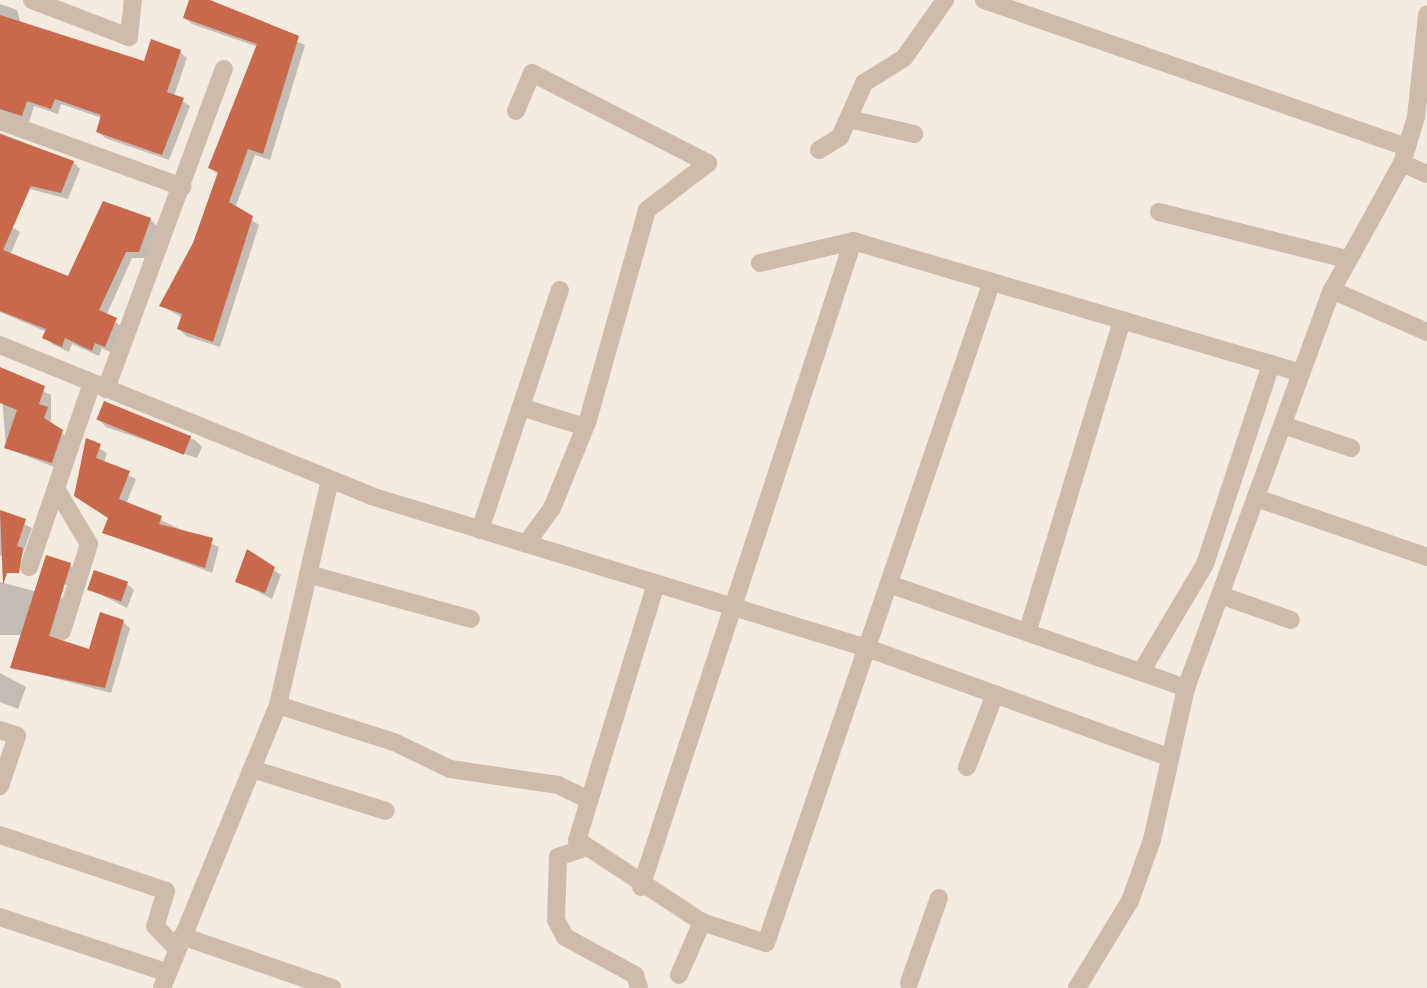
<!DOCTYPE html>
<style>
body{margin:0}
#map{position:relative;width:1427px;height:988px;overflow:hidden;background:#f4ebe1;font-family:Signika,sans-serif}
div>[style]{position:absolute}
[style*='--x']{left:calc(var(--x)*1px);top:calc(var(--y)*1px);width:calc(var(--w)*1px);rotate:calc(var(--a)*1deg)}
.shadow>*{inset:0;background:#0003}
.building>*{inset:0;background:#c8694b;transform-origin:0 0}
.minor>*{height:18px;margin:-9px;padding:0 9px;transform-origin:9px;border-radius:9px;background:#cdbbac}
span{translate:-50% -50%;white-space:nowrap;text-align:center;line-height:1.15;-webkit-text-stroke:7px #fbf5ee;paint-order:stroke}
</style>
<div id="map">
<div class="shadow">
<div style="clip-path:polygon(191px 0,305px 45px,270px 160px,255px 155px,235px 208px,259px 225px,220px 347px,186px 336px,179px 329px,183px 318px,162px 306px,195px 244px,219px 175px,210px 168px,258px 47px,192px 24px,185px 18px)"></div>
<div style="clip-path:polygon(0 4px,17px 10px,21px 25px,145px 63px,180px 52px,187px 58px,174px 96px,190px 106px,169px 160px,105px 138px,98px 131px,102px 118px,61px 104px,58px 114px,34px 106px,29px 122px,0 118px)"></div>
<div style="clip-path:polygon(0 133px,73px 162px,80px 169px,68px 199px,0 181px)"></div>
<div style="clip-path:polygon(150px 219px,157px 226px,146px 258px,132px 258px,106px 316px,123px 327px,112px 353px,102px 348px,99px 356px,72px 344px,69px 352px,52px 344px,47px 332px,0 312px,0 220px,20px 232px,10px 255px,70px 278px)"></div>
<div style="clip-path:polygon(0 369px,51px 395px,51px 424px,69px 439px,59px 469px,6px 448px)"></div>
<div style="clip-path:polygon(105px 404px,195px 440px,202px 447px,197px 458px,106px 427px,99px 420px)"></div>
<div style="clip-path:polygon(87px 441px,107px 453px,104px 463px,136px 479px,126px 504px,219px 547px,212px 573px,104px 532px,110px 519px,77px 496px)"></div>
<div style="clip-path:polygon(0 512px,32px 528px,19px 564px,0 555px)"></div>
<div style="clip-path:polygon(248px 551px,281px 575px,272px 599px,237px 581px)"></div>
<div style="clip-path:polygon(70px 565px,76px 572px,72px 587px,64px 584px)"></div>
<div style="clip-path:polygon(0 582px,68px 600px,56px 643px,91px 651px,123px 622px,130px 628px,111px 693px,12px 667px,22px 635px,0 635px)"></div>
<div style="clip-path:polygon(127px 584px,134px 590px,127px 608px,90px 589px)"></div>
<div style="clip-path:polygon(0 673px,26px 687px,18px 709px,0 702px)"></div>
</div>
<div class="building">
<div style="clip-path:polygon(189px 0,210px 0,299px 36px,263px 154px,248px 149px,229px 202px,253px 216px,213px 342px,177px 329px,182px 314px,159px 306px,193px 243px,218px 172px,208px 168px,257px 44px,183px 18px)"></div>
<div style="clip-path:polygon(0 15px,144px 61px,151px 39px,181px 50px,167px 92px,184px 98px,162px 155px,96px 132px,101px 115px,55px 99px,51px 109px,27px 101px,22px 116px,0 109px)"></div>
<div style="clip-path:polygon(0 134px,74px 161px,61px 193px,31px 186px,3px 250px,68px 276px,103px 201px,151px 218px,139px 252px,126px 252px,99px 310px,117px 318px,105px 347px,95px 343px,92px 351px,65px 338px,62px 347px,42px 338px,46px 329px,0 311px)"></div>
<div style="clip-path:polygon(0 367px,45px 386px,39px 404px,48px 407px,44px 418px,63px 430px,52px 463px,4px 448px,17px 410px,0 403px)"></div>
<div style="left:104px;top:401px;width:94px;height:20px;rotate:22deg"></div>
<div style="clip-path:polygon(86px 438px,101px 444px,96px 458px,130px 471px,119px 499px,162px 516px,159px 524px,213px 538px,205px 568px,102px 533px,108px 518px,74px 496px)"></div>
<div style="clip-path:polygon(0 510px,26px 519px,17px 546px,23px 548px,19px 573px,7px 573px,3px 585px)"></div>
<div style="clip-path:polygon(247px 549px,275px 567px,265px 593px,235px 582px)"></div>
<div style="clip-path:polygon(46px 555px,71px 563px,49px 636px,89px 649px,100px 612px,124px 620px,105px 688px,10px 668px)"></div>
<div style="left:94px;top:570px;width:36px;height:21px;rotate:19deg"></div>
</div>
<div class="minor">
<div style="--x:32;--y:0;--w:104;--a:20.9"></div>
<div style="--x:129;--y:37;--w:37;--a:-84"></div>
<div style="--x:984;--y:0;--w:448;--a:19.2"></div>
<div style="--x:516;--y:111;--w:41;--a:-67.2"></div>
<div style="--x:532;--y:73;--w:198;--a:27.1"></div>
<div style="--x:708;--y:163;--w:77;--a:142.4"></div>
<div style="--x:647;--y:210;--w:218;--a:105.7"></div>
<div style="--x:588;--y:420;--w:95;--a:112.2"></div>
<div style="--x:552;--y:508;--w:44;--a:125.8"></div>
<div style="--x:849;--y:119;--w:67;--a:13"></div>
<div style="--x:0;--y:121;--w:194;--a:19.9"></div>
<div style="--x:819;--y:150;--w:25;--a:-32"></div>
<div style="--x:840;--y:137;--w:59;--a:-66"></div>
<div style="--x:864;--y:83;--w:47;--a:-32"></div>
<div style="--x:904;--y:58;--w:71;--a:-54.7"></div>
<div style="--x:1402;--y:163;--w:27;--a:24"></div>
<div style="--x:1159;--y:212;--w:193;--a:14.1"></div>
<div style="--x:760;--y:263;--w:96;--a:-13.3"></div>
<div style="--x:1332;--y:290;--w:104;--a:23.9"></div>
<div style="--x:0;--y:345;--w:401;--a:22.1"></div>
<div style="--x:371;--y:496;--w:519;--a:17.04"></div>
<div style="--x:867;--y:648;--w:320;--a:19.9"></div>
<div style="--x:106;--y:389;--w:341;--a:-69.8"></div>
<div style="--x:521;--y:407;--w:67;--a:17.4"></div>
<div style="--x:1283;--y:425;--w:72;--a:18.7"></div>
<div style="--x:56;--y:489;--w:64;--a:59"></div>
<div style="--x:89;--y:544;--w:91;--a:107.2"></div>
<div style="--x:1259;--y:499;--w:178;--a:19"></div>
<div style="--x:480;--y:530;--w:253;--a:-71.6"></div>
<div style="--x:29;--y:567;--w:194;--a:-71.1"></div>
<div style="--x:308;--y:574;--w:169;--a:15.4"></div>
<div style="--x:892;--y:585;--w:312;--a:19.3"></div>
<div style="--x:655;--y:587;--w:265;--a:107.1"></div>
<div style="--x:577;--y:840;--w:149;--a:33.3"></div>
<div style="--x:702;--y:922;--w:67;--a:18.2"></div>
<div style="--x:766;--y:943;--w:696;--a:-71.15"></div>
<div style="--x:1220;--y:595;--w:75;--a:19.4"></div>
<div style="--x:1028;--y:630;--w:324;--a:-73.1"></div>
<div style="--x:1141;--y:672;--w:126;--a:-59.3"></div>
<div style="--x:1205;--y:564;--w:211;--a:-71.7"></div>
<div style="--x:278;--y:705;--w:122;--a:17.7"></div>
<div style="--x:394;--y:742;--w:62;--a:25.7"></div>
<div style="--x:450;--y:769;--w:109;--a:8.4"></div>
<div style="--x:558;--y:785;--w:34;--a:26"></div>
<div style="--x:0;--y:730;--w:18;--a:19"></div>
<div style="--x:17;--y:736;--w:53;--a:108.8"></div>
<div style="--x:967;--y:767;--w:78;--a:-69"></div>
<div style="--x:252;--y:769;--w:140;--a:17.4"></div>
<div style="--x:0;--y:835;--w:175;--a:18.6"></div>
<div style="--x:166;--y:891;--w:37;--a:107"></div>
<div style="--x:155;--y:926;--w:32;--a:46"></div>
<div style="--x:587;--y:847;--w:31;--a:161"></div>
<div style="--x:558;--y:857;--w:63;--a:91.8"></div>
<div style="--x:556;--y:920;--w:19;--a:62"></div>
<div style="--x:565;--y:937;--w:80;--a:28.5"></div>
<div style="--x:635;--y:975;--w:14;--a:73"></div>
<div style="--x:641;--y:887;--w:680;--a:-71.83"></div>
<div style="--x:853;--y:241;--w:465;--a:16.4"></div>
<div style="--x:0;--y:917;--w:177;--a:18.4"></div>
<div style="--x:182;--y:936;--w:159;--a:19.1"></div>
<div style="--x:679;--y:975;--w:58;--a:-66.5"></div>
<div style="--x:909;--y:983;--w:90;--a:-70.6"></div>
<div style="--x:162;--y:988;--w:306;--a:-67.7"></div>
<div style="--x:278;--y:705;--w:231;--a:-77"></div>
<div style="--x:1077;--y:988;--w:102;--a:-58.7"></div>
<div style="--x:1130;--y:901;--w:65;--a:-70.2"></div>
<div style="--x:1152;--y:840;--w:156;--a:-77.4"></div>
<div style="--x:1186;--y:688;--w:424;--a:-69.9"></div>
<div style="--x:1332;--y:290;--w:145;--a:-61.1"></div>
<div style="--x:1402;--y:163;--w:48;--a:-73.1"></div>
<div style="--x:1416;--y:117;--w:103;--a:-83.8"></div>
</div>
</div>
